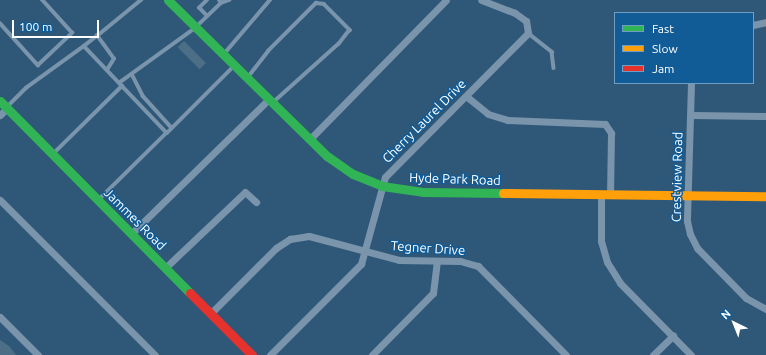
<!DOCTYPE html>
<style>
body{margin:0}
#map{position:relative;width:766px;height:355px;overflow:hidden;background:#2f5878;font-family:Ubuntu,sans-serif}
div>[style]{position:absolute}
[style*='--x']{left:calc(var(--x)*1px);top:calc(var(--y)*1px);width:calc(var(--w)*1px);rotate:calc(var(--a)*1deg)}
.building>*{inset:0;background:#4d6e87;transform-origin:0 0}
.lane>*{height:3.5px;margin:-1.75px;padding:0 1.75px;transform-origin:1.75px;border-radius:1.75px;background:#7994ab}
.street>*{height:7px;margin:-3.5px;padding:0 3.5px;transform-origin:3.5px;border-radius:3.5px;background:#7994ab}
.fast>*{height:9px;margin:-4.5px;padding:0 4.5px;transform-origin:4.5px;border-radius:4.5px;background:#30b455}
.slow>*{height:9px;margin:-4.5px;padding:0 4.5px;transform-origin:4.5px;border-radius:4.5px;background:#ff9f0a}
.jam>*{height:9px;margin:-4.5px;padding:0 4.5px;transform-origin:4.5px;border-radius:4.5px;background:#e5322d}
span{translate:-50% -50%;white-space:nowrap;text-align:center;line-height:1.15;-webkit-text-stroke:3px #115c96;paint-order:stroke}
.street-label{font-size:13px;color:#fff}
.legend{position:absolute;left:614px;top:12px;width:140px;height:72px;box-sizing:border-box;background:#115c96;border:1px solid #709dc0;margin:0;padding:5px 7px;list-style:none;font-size:12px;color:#fff}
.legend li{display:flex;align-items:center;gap:8px;height:20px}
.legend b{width:20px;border:1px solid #709dc0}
.north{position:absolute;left:714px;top:303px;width:40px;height:40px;-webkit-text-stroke:3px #115c96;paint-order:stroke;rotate:317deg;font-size:11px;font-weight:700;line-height:16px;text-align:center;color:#fff}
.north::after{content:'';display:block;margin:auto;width:14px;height:18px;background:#fff;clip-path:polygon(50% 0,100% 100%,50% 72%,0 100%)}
.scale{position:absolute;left:12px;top:20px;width:87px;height:18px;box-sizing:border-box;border:2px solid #fff;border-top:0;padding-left:5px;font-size:12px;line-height:14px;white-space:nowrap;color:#fff;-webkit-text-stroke:3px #115c96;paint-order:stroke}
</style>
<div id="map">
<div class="building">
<div style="left:184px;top:41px;width:31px;height:9px;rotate:45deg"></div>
<div style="clip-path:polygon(0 340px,9px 346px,16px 355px,0 355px)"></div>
</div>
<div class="lane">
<div style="--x:221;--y:3;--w:9;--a:-21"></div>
<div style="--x:207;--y:16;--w:11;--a:-135"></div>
<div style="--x:199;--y:8;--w:11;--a:-45"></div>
<div style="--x:0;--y:23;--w:57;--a:47.9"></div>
<div style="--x:38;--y:65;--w:47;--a:-43.3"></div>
<div style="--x:72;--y:33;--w:45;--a:-132.3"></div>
<div style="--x:528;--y:33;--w:31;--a:38"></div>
<div style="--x:552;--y:52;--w:16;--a:83"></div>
<div style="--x:84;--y:46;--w:16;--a:-38"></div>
<div style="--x:224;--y:54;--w:71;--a:-49.6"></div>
<div style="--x:107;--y:70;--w:13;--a:-58"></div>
<div style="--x:114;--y:59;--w:29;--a:-126"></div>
<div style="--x:97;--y:36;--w:57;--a:-39.3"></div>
<div style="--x:132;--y:74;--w:25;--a:63"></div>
<div style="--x:143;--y:96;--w:42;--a:47.9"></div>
<div style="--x:248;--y:77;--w:33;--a:-52"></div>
<div style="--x:268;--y:51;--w:68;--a:-45"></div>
<div style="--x:316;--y:3;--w:8;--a:7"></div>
<div style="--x:324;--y:4;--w:37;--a:45"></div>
<div style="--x:350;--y:30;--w:18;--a:128"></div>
<div style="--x:339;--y:44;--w:89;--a:138.2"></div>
<div style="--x:119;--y:83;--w:94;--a:-35.9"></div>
<div style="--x:195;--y:28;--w:36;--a:-44"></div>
<div style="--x:221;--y:3;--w:4;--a:-124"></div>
<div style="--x:7;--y:107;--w:27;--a:-45"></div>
<div style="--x:26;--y:88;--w:72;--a:-35.9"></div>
<div style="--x:84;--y:46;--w:120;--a:46.3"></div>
<div style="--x:167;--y:133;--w:95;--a:135.4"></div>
<div style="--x:167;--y:133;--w:95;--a:-45"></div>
<div style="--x:53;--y:154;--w:97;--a:-44.6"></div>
</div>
<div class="street">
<div style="--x:753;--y:25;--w:13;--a:-13"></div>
<div style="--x:691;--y:83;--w:138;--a:91.7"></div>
<div style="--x:687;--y:221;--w:13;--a:77"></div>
<div style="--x:690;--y:234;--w:16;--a:63"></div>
<div style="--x:697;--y:248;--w:70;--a:45.6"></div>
<div style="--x:746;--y:298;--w:23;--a:29"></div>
<div style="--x:466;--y:96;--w:28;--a:39"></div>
<div style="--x:488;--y:114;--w:21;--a:17"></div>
<div style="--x:508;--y:120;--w:97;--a:2.4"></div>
<div style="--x:605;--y:124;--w:11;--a:56"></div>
<div style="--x:611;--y:133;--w:61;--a:90.9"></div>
<div style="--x:0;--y:115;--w:10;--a:-45"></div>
<div style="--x:691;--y:115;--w:75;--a:0.8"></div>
<div style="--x:310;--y:139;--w:194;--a:-45.6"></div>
<div style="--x:601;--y:194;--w:47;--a:90"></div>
<div style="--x:601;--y:241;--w:22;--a:74"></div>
<div style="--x:607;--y:262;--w:25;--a:58"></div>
<div style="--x:620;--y:283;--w:101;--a:45.4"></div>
<div style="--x:0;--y:200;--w:219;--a:45"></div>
<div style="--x:131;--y:234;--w:193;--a:-44.4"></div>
<div style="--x:165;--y:268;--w:110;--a:-43.5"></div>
<div style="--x:245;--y:192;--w:15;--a:42"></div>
<div style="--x:211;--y:313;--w:92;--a:-45"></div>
<div style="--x:276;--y:248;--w:17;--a:-33"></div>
<div style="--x:290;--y:239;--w:19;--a:-9"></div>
<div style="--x:309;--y:236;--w:93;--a:14.9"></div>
<div style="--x:399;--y:260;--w:61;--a:0.9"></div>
<div style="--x:460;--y:261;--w:19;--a:16"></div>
<div style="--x:478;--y:266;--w:125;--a:45.3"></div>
<div style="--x:0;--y:317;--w:54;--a:45"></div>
<div style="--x:270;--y:355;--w:129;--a:-45"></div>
<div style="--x:361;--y:264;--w:90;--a:-74.6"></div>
<div style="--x:385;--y:177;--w:203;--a:-45.2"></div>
<div style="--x:528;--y:33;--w:12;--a:-99"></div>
<div style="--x:526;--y:21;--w:14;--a:-144"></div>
<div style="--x:515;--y:13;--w:36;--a:-159"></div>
<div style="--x:372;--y:355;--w:87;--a:-45.5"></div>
<div style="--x:433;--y:293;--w:32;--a:-83"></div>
<div style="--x:653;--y:355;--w:28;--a:-44"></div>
</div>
<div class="fast">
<div style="--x:168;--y:0;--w:223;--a:44.5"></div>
<div style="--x:327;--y:156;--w:32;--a:35"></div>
<div style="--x:353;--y:174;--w:31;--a:22"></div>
<div style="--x:382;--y:186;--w:41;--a:8.3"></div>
<div style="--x:423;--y:192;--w:80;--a:0.7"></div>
<div style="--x:0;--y:101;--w:270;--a:45.3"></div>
</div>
<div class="slow">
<div style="--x:503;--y:193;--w:263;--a:0.7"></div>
</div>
<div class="jam">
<div style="--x:190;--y:293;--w:88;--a:45"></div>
</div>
<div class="street-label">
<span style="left:424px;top:121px;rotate:-45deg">Cherry Laurel Drive</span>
<span style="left:677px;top:177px;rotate:-89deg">Crestview Road</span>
<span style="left:455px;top:179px;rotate:2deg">Hyde Park Road</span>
<span style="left:135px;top:219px;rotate:45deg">Jammes Road</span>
<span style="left:428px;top:248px;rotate:4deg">Tegner Drive</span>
</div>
<ul class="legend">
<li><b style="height:5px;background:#30b455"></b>Fast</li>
<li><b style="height:5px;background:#ff9f0a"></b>Slow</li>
<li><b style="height:5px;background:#e5322d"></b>Jam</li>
</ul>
<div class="north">N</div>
<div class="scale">100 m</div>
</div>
